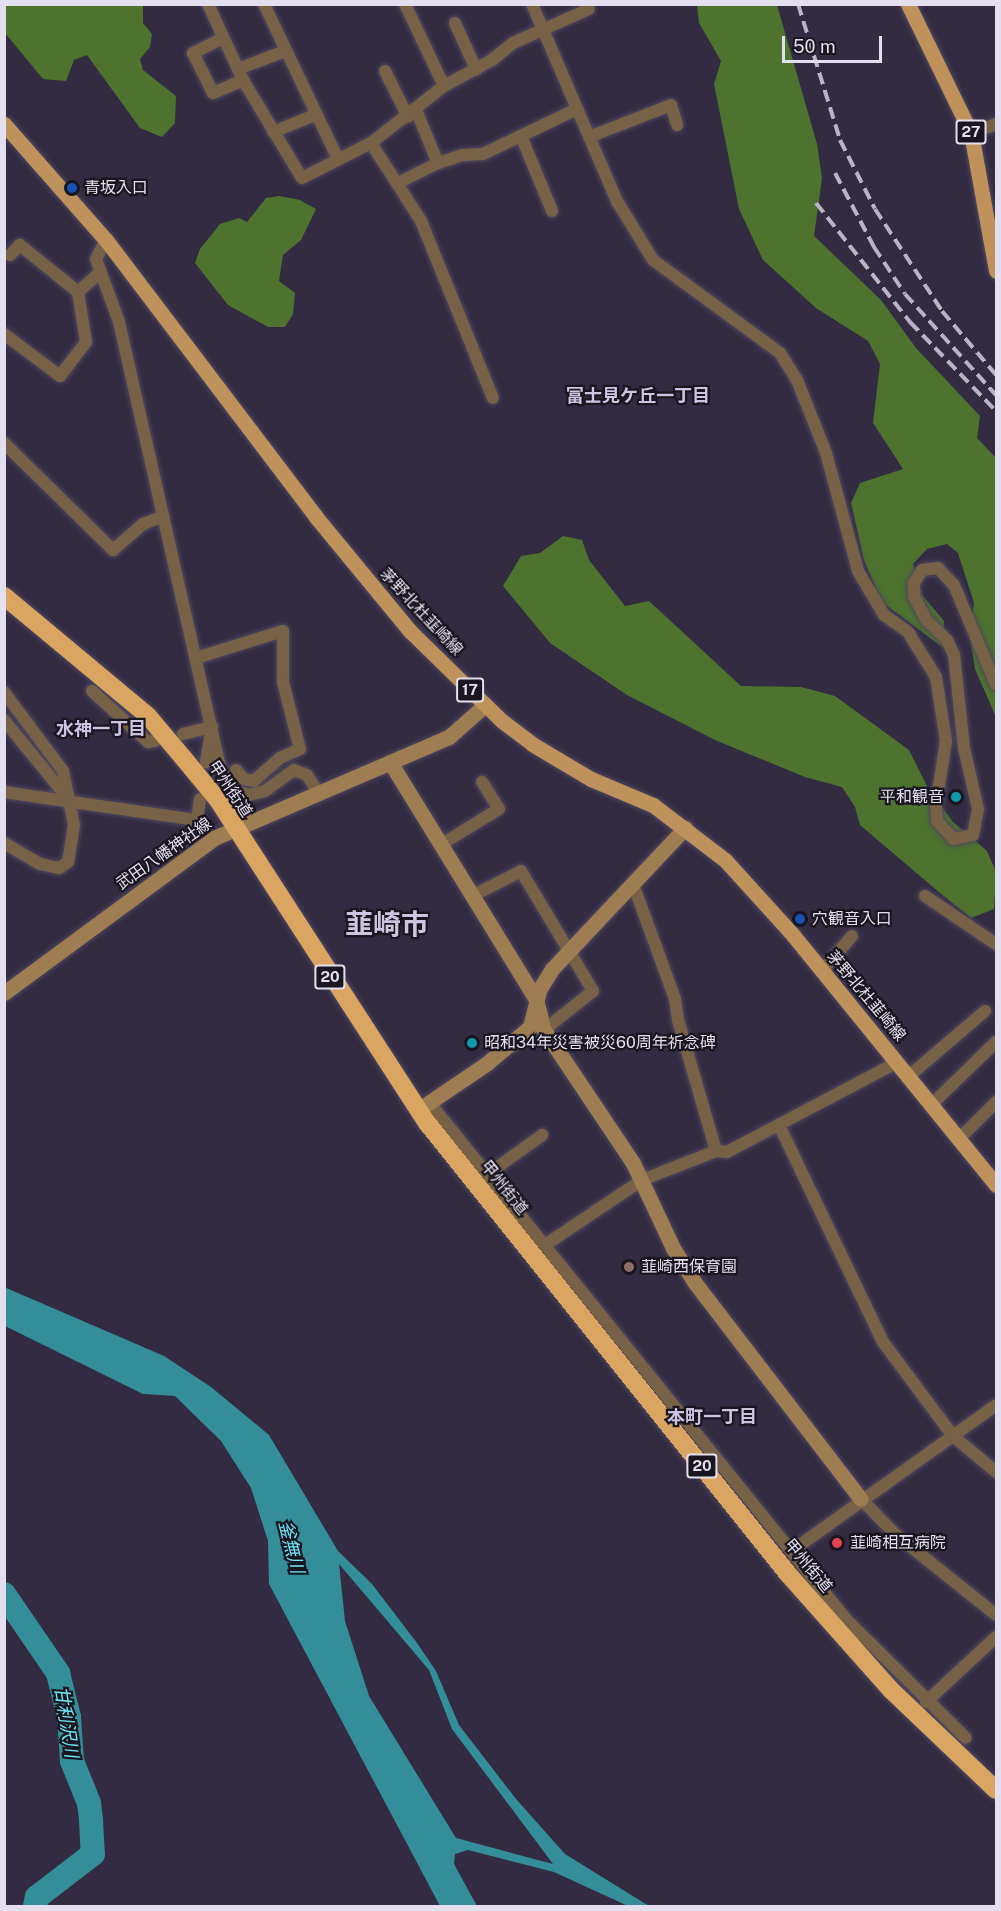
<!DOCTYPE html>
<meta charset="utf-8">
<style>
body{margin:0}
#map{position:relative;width:1001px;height:1911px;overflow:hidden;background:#332b42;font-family:"Public Sans","Noto Sans JP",sans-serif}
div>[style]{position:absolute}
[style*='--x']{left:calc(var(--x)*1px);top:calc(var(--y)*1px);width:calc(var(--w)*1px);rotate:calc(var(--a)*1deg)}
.forest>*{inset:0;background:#4d732f}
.water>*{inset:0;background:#338e9a}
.river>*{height:24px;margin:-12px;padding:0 12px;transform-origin:12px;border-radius:12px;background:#338e9a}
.roads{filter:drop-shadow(0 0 2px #4f485e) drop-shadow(0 0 2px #4f485e)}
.street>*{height:12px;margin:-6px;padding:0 6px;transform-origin:6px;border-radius:6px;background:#776247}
.secondary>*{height:15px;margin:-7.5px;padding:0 7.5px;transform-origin:7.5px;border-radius:7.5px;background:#9f7d52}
.primary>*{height:15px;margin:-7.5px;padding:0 7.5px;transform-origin:7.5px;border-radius:7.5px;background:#be925a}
.highway>*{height:18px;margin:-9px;padding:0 9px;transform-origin:9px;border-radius:9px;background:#daa560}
.rail>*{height:4px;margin-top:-2px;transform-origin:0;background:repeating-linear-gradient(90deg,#b9b3c4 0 12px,transparent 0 18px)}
.dots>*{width:16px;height:16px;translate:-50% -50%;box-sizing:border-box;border:3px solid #191620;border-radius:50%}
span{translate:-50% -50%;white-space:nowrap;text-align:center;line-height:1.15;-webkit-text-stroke:4.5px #191620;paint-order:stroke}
.shield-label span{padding:2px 4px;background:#191620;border:2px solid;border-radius:4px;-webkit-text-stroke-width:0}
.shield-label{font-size:15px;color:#e4dfee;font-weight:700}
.poi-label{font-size:16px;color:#e4dfee}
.left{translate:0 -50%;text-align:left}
.right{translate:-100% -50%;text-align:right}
.street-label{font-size:16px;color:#e4dfee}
.neighbourhood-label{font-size:18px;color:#cec4e2;font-weight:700}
.water-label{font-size:18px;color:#6fe7f7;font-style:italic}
.town-label{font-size:28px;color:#cec4e2;font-weight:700}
.frame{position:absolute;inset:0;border:6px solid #e4dfee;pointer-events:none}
.scale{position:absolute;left:782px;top:36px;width:100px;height:27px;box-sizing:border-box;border:3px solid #e4dfee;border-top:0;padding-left:8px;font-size:18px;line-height:21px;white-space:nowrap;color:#e4dfee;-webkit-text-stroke:4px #191620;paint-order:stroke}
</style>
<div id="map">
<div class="forest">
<div style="clip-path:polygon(4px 5px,143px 5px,143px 23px,152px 34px,150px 47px,140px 59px,143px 70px,176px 96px,175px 123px,162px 137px,140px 128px,87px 55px,74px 60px,66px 81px,43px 79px,5px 33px)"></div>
<div style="clip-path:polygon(697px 5px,777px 5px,817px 144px,822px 178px,814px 236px,881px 300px,916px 348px,980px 416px,977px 438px,996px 458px,996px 717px,975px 669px,970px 636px,974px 603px,958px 553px,947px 544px,927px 549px,913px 564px,923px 596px,944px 621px,945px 649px,882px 602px,864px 560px,851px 503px,860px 483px,903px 469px,873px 423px,880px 364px,868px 341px,816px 308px,763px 260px,739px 209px,714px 84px,721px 61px,699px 23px)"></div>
<div style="clip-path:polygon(279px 196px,300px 200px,316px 209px,301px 240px,283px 255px,279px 281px,295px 293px,293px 314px,285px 327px,268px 327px,228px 305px,195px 263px,200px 249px,220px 224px,239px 218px,247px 222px,266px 198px)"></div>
<div style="clip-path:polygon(563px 536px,582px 540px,589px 560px,625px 606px,649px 601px,741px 686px,801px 687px,835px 696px,909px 750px,927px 786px,952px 821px,987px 851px,996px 872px,994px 909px,971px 918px,940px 893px,860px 825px,855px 807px,842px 787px,805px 777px,715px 740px,627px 695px,550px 643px,503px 586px,521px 556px,540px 553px)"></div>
</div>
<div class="water">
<div style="clip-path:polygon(evenodd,4px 1287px,164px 1356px,211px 1387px,269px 1435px,338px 1551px,372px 1584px,417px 1643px,436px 1671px,459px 1725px,516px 1799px,565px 1854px,649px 1906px,628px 1906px,554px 1872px,468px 1850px,455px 1854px,454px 1864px,477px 1906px,440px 1906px,269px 1584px,268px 1541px,251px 1488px,221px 1441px,175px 1396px,143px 1394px,5px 1326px,4px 1287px,339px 1564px,429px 1670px,452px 1729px,553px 1864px,456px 1838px,369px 1696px,345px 1621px,339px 1564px)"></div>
</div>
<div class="river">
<div style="--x:4;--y:1594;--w:96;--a:55.6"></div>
<div style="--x:58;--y:1673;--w:45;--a:76"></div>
<div style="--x:69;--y:1717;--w:44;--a:86.1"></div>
<div style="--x:72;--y:1761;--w:45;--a:68"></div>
<div style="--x:89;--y:1803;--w:17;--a:83"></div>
<div style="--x:91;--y:1820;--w:34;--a:87"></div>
<div style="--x:93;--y:1854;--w:71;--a:142.5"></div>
<div style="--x:37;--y:1897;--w:9;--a:103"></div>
</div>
<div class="roads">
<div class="street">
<div style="--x:208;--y:4;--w:84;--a:65.3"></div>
<div style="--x:243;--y:80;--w:114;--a:59"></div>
<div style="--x:302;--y:178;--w:77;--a:-26.9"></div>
<div style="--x:371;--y:143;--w:93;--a:-38"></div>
<div style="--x:444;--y:86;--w:55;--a:-28.4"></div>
<div style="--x:492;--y:60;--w:27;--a:-39"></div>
<div style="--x:513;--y:43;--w:83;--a:-24.1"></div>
<div style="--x:264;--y:4;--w:172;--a:64.5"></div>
<div style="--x:405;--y:4;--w:91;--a:64.6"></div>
<div style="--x:532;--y:4;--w:215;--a:66.7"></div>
<div style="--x:617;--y:201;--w:69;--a:58.6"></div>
<div style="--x:653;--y:260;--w:157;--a:36.2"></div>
<div style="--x:780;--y:353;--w:32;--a:58"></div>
<div style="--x:797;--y:380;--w:79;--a:68.3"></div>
<div style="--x:826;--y:453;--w:122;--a:74.8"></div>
<div style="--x:858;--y:571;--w:51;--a:59.4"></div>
<div style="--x:884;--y:615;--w:29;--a:35"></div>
<div style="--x:908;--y:632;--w:53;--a:58.1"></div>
<div style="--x:936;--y:677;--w:65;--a:81.1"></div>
<div style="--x:946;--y:741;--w:65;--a:98.9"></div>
<div style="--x:936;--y:805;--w:16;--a:86"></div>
<div style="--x:937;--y:821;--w:24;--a:48"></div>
<div style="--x:953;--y:839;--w:20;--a:-11"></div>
<div style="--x:973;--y:835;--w:26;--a:-79"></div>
<div style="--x:978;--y:809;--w:63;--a:-102.9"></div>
<div style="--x:964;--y:748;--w:94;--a:-96.1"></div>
<div style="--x:954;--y:655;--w:17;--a:-115"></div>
<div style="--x:947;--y:640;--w:28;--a:-136"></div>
<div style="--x:927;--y:621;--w:27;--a:-118"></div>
<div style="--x:914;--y:597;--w:14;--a:-90"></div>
<div style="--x:914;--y:583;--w:15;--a:-58"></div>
<div style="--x:922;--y:570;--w:16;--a:-7"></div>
<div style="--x:938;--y:568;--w:23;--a:47"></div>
<div style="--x:954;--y:585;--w:108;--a:67.2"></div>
<div style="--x:455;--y:23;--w:51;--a:65.5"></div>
<div style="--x:223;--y:38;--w:34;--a:153"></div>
<div style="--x:193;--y:53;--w:45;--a:63.4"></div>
<div style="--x:213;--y:93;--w:33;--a:-23"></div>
<div style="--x:238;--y:69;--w:50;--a:-21"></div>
<div style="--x:385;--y:71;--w:51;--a:63.4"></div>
<div style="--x:416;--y:110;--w:57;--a:67.5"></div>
<div style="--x:273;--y:132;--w:45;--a:-22"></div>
<div style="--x:971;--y:133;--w:27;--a:-20"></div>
<div style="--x:521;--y:136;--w:81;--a:67.5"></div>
<div style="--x:589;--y:137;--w:88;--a:-21.3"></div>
<div style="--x:671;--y:105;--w:21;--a:73"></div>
<div style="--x:371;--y:143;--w:93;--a:57.3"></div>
<div style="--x:421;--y:221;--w:191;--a:67.9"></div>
<div style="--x:400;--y:182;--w:42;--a:-26.6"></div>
<div style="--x:438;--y:163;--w:26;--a:-18"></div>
<div style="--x:463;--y:155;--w:20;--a:-3"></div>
<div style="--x:483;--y:154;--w:104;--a:-25.6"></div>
<div style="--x:106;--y:240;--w:21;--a:118"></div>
<div style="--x:96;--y:259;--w:67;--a:69.9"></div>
<div style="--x:119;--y:322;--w:457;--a:77.2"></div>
<div style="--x:220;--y:768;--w:25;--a:61"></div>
<div style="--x:232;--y:790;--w:18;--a:16"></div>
<div style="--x:249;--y:795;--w:16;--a:-14"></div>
<div style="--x:265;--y:791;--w:36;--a:-36"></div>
<div style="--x:294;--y:770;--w:14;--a:21"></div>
<div style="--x:307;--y:775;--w:20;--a:57"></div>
<div style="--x:78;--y:292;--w:30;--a:-42"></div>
<div style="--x:4;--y:334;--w:70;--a:36.9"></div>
<div style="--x:60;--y:376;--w:43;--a:-52.6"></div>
<div style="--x:86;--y:342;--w:51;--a:-99.1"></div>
<div style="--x:78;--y:292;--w:75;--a:-141"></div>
<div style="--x:20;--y:245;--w:14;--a:135"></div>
<div style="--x:4;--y:443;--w:153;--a:44.5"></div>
<div style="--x:113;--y:550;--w:40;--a:-41"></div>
<div style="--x:143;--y:524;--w:22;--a:-21"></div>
<div style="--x:196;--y:658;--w:91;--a:-17.2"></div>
<div style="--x:283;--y:631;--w:51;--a:90"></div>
<div style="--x:283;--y:682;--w:69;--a:75.8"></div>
<div style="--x:300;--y:749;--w:22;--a:156"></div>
<div style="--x:280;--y:758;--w:35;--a:139"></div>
<div style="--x:254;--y:781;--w:10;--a:-169"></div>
<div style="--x:244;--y:779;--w:12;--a:-132"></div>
<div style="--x:92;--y:691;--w:76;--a:42.3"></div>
<div style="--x:148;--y:742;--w:7;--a:-8"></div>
<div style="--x:4;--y:692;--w:99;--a:53.2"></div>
<div style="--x:63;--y:771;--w:55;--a:78.5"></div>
<div style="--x:74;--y:825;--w:37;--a:99"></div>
<div style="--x:68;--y:862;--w:11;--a:146"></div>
<div style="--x:59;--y:868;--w:19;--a:-168"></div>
<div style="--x:40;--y:864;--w:42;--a:-149.7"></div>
<div style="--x:4;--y:720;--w:98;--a:50.8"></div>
<div style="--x:183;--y:734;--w:30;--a:-14"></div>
<div style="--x:212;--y:727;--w:36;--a:100"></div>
<div style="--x:4;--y:792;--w:195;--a:8.3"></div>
<div style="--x:197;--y:820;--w:21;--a:-82"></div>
<div style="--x:442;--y:844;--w:67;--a:-31.6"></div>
<div style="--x:499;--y:809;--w:32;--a:-122"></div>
<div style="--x:633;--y:884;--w:122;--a:69.9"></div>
<div style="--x:675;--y:999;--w:21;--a:82"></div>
<div style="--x:678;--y:1020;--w:136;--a:73.8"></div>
<div style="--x:472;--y:896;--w:55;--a:-27"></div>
<div style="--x:521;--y:871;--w:140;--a:59"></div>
<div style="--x:593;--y:991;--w:63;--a:141.5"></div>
<div style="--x:925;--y:896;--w:86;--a:34.1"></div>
<div style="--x:822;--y:971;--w:46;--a:-49.4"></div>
<div style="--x:909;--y:1076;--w:100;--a:-40.5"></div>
<div style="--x:429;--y:1102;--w:663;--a:51.12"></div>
<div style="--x:845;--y:1618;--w:170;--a:44.8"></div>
<div style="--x:931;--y:1105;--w:91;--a:-44.1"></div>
<div style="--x:779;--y:1125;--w:241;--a:64.4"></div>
<div style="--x:883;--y:1342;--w:117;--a:53.3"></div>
<div style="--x:953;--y:1436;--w:56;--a:39.9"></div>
<div style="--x:958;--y:1140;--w:54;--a:-45"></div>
<div style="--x:488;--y:1174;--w:67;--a:-35.8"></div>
<div style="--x:545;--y:1245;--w:117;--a:-33.8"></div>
<div style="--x:642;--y:1180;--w:79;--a:-21.4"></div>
<div style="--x:716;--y:1151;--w:11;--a:5"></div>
<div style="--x:727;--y:1152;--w:193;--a:-27.8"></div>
<div style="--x:861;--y:1499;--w:49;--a:45.8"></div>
<div style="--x:895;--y:1534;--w:129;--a:38.7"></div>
<div style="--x:793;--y:1550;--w:249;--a:-35.5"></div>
<div style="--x:926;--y:1702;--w:96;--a:-42.9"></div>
</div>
<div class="secondary">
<div style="--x:390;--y:762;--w:278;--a:58.4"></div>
<div style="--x:536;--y:999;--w:32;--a:76"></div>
<div style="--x:544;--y:1030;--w:160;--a:56.2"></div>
<div style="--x:633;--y:1163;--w:94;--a:64.8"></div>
<div style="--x:673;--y:1248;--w:41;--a:57.8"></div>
<div style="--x:695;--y:1283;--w:272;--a:52.5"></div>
<div style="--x:4;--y:993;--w:261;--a:-36.4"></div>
<div style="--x:214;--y:838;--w:256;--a:-23.3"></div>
<div style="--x:449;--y:737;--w:48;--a:-41.6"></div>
<div style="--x:418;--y:1110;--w:82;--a:-34.1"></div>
<div style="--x:486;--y:1064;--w:57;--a:-40.1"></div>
<div style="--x:530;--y:1027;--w:38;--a:-76"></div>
<div style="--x:539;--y:990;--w:25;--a:-58"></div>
<div style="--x:552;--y:969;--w:194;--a:-46.7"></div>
</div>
<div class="primary">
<div style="--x:908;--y:4;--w:144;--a:64"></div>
<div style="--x:971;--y:133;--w:140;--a:79.7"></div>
<div style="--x:4;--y:124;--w:154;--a:48.7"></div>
<div style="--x:106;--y:240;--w:348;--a:52.8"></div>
<div style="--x:316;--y:517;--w:148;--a:50.5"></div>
<div style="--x:410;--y:631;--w:129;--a:44.4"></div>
<div style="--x:502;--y:721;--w:38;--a:37"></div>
<div style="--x:532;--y:744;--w:69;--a:30.7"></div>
<div style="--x:591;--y:779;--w:67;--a:22.8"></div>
<div style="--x:653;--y:805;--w:91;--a:37.4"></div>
<div style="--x:725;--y:860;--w:101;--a:47.8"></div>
<div style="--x:793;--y:935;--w:322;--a:50.9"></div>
</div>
<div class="highway">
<div style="--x:4;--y:596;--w:187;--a:39.8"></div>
<div style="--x:148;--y:716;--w:57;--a:49.9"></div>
<div style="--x:185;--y:760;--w:52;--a:50.5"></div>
<div style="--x:218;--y:800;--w:386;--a:57.1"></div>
<div style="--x:428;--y:1124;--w:576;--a:51.34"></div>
<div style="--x:788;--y:1574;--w:155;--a:48.4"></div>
<div style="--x:891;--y:1690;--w:145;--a:43.6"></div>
</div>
</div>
<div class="rail">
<div style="--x:798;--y:4;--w:142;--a:72.8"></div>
<div style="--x:840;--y:140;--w:77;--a:63.1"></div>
<div style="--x:875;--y:209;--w:122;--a:56.7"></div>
<div style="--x:942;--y:311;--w:84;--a:49.8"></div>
<div style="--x:835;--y:173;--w:84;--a:62.2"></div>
<div style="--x:874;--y:247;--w:56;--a:56.6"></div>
<div style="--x:905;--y:294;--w:136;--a:48"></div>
<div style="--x:816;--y:203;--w:152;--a:51.7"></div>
<div style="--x:910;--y:322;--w:124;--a:46"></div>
</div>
<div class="dots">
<div style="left:72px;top:188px;background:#1a4fb4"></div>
<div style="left:956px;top:797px;background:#0f9aa8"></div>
<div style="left:800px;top:919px;background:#1a4fb4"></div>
<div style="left:472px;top:1043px;background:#0f9aa8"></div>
<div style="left:629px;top:1267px;background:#8d6e63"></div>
<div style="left:837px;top:1543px;background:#e0444e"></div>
</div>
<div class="shield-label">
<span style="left:971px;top:132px">27</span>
<span style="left:470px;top:690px">17</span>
<span style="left:330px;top:977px">20</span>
<span style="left:702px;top:1466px">20</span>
</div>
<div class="poi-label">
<span class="left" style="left:84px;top:188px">青坂入口</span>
<span class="right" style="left:944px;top:797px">平和観音</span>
<span class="left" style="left:812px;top:919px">穴観音入口</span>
<span class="left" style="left:484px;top:1043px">昭和34年災害被災60周年祈念碑</span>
<span class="left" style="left:641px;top:1267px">韮崎西保育園</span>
<span class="left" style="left:850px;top:1543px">韮崎相互病院</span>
</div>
<div class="street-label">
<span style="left:421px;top:612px;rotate:47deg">茅野北杜韮崎線</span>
<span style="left:230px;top:789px;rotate:56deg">甲州街道</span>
<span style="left:164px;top:854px;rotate:-35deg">武田八幡神社線</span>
<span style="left:866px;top:996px;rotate:50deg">茅野北杜韮崎線</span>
<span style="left:504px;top:1188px;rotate:51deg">甲州街道</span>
<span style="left:808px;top:1566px;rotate:50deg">甲州街道</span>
</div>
<div class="neighbourhood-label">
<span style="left:638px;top:396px">富士見ケ丘一丁目</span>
<span style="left:101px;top:729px">水神一丁目</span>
<span style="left:712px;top:1417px">本町一丁目</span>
</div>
<div class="water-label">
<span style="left:291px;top:1547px;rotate:76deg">釜無川</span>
<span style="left:66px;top:1722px;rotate:81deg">甘利沢川</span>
</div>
<div class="town-label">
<span style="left:387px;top:924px">韮崎市</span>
</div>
<div class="frame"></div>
<div class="scale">50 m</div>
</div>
